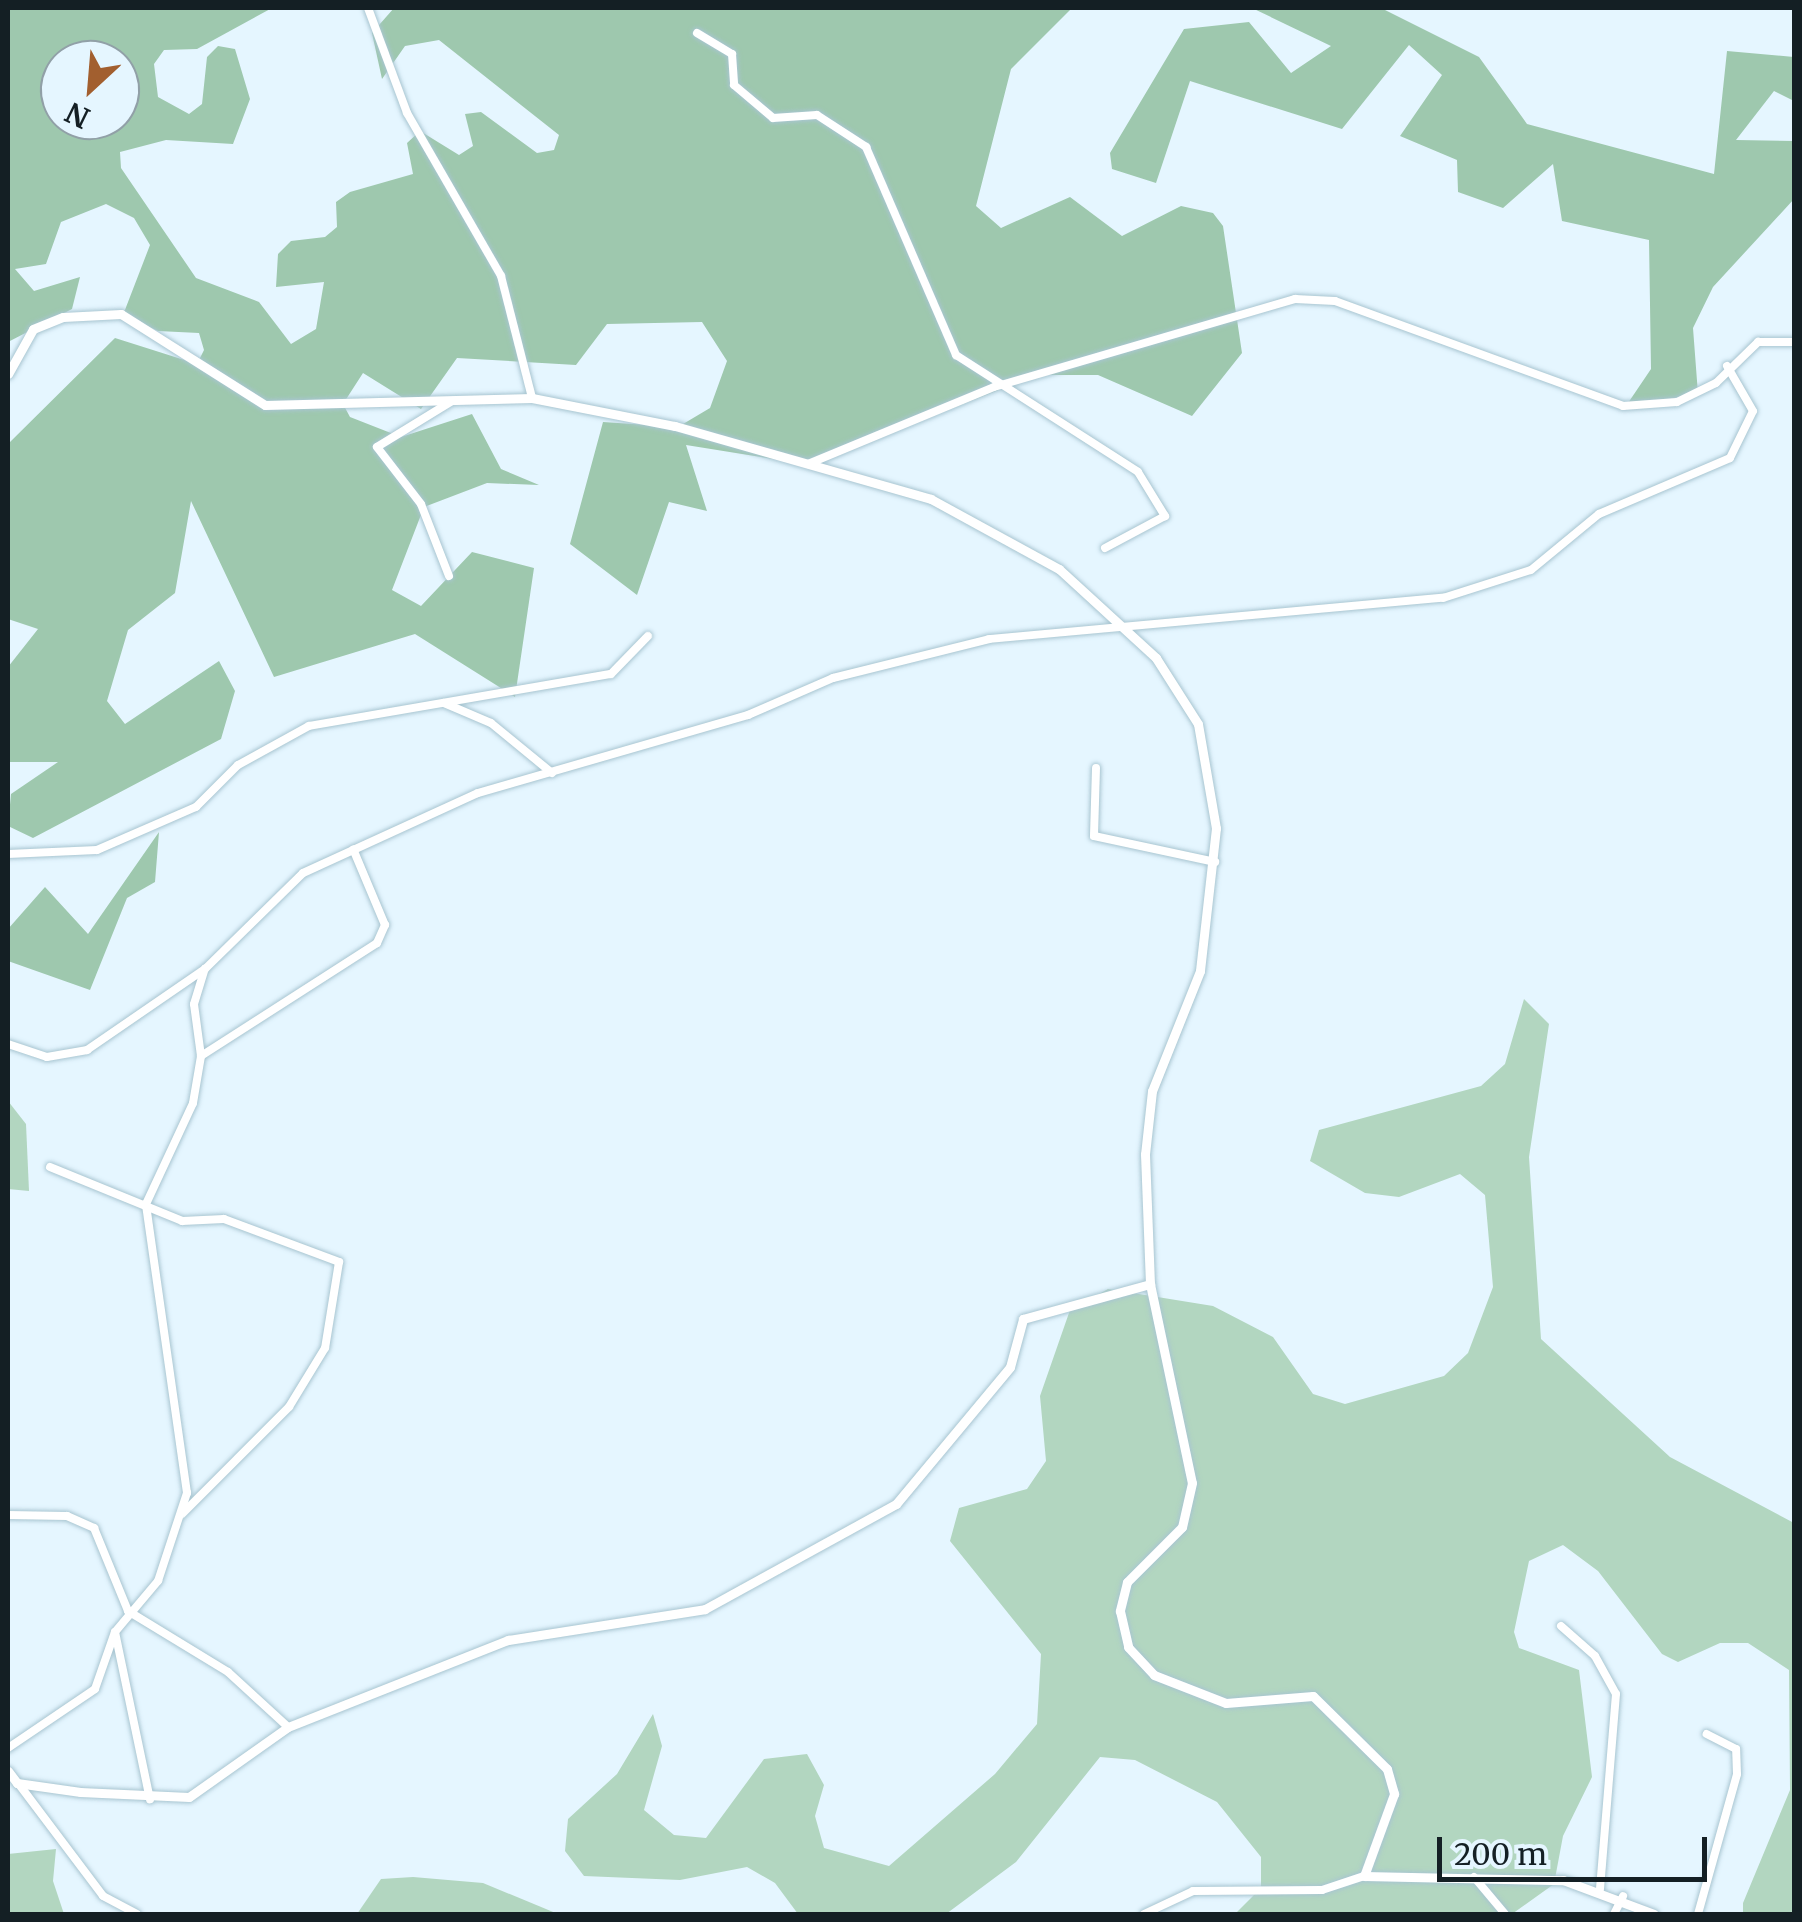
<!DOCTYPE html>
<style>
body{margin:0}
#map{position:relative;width:1802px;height:1922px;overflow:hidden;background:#e5f6ff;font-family:Merriweather,serif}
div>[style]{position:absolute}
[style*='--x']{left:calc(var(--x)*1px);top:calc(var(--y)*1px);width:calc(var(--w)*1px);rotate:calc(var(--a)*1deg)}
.green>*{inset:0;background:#b2d6c0}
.forest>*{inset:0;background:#9ec8ae}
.roads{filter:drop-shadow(0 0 2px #a8c5d1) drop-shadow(0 0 2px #a8c5d1)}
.minor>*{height:8px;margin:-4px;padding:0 4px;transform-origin:4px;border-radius:4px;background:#fff}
.tertiary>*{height:9px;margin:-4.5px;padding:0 4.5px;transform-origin:4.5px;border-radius:4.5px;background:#fff}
span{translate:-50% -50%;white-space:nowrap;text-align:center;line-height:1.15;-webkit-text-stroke:10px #e5f6ff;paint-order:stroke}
.frame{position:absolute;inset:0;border:10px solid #141f24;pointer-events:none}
.north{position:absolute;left:40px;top:40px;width:100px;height:100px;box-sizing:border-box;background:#e5f6ff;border:2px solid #91a0a7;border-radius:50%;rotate:206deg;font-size:28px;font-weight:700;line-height:40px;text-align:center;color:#141f24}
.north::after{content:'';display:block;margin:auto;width:35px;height:45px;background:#a25f2f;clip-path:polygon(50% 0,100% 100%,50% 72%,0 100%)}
.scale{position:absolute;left:1437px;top:1837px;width:270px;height:45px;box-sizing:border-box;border:5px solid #141f24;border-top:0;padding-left:12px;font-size:30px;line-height:35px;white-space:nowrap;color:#141f24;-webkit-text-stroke:8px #e5f6ff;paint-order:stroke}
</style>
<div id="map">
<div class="green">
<div style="clip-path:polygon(1524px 999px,1549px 1024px,1529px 1157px,1541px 1339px,1670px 1457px,1794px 1523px,1794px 1914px,1743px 1914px,1743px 1903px,1790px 1790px,1789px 1670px,1748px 1643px,1720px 1643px,1678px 1662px,1662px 1654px,1598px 1571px,1563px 1545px,1529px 1561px,1514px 1632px,1519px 1648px,1579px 1670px,1592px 1777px,1563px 1836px,1554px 1884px,1512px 1914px,1235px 1914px,1261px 1888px,1261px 1857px,1217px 1802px,1135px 1760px,1100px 1757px,1016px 1862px,946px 1914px,798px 1914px,775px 1883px,747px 1867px,680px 1880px,584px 1876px,565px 1851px,568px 1819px,617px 1774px,653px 1714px,662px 1746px,644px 1810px,674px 1835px,706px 1838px,764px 1759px,807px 1754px,824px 1785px,815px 1816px,824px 1848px,889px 1866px,995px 1774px,1037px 1724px,1041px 1654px,950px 1541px,959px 1508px,1027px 1489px,1046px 1461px,1040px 1396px,1070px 1310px,1108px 1289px,1213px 1306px,1273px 1337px,1313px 1394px,1345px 1404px,1444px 1376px,1468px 1353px,1493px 1287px,1485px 1195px,1460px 1174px,1399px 1197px,1365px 1193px,1310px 1161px,1319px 1130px,1481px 1086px,1505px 1064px)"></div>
<div style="clip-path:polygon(8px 1101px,26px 1124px,29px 1191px,8px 1189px)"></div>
<div style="clip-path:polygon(56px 1849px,53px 1881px,64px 1914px,8px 1914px,8px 1854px)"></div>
<div style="clip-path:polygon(413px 1877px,483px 1883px,558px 1914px,357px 1914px,381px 1879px)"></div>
</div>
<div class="forest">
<div style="clip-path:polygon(evenodd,8px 8px,272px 8px,197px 49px,164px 50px,154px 64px,158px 97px,189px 114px,202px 104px,207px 57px,218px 46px,235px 49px,250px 99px,233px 144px,166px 140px,120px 152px,121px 168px,196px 278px,259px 302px,291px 344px,316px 329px,324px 282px,276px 287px,278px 254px,291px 241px,325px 237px,337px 227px,336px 202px,350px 192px,413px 174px,407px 143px,420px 131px,459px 155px,473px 146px,465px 114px,481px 112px,537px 153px,554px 150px,559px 135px,439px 40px,405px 46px,382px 79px,372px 33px,394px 8px,1072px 8px,1011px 69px,976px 206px,1001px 228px,1070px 197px,1122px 236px,1181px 206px,1213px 213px,1223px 226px,1242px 353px,1192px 416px,1098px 375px,1036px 375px,810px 465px,686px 445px,707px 511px,669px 502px,637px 595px,570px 544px,603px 422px,678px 427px,710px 408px,727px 361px,702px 322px,607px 324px,576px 365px,457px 358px,421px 409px,363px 373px,343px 404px,350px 417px,401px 437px,472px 414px,501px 469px,539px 485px,487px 483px,424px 507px,392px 590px,421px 606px,472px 552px,534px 568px,515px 697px,415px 634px,274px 677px,191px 501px,175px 593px,128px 630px,107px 701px,125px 724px,219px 661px,235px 691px,221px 739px,33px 838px,8px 826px,11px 794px,58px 762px,8px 762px,8px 667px,38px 629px,8px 619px,8px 444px,115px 338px,197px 364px,204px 350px,199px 333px,158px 331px,123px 315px,150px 245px,134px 218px,106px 204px,61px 222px,46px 264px,15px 269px,34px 291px,80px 277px,72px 309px,8px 342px,8px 8px,60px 60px,120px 60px,120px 120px,60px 120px,60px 60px)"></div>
<div style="clip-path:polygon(1252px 8px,1381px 8px,1479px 57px,1527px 124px,1714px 174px,1727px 51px,1794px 57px,1794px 101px,1774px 91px,1736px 140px,1794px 141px,1794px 199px,1713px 287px,1693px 328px,1698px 394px,1626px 406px,1651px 369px,1649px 240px,1562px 221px,1553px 164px,1503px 208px,1458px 192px,1457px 160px,1400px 136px,1442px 75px,1409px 45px,1342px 129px,1190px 81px,1156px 183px,1112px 169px,1110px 153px,1184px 29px,1249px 22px,1291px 73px,1331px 46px)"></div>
<div style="clip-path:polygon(159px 832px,155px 882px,127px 898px,90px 990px,8px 961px,8px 929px,45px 887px,88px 934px)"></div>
</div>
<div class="roads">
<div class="minor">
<div style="--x:368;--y:8;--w:112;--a:69.6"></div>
<div style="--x:407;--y:113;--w:188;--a:60"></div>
<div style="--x:501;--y:276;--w:126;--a:75.7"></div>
<div style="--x:697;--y:33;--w:41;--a:31"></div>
<div style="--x:732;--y:54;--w:31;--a:86"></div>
<div style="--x:734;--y:85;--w:51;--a:40.2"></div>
<div style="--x:773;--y:118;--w:44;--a:-3.9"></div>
<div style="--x:817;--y:115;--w:59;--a:33.1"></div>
<div style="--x:866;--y:147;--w:227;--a:66.6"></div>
<div style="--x:956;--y:355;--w:216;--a:32.7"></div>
<div style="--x:1138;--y:472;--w:52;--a:58.5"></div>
<div style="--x:1165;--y:516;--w:68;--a:151.9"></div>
<div style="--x:808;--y:464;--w:201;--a:-22.5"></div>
<div style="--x:994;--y:387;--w:314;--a:-16.3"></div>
<div style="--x:1295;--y:299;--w:40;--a:2.9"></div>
<div style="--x:1335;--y:301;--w:307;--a:20"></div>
<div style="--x:1623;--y:406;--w:54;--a:-4.2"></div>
<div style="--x:1677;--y:402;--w:43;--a:-26"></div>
<div style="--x:1716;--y:383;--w:59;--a:-44.3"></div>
<div style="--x:1758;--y:342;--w:36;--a:0"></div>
<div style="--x:449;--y:576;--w:77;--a:-111.3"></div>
<div style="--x:421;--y:504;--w:72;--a:-127.7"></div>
<div style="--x:377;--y:447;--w:88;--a:-31.5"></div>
<div style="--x:444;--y:703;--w:51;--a:23.1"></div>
<div style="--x:491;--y:723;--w:79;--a:39.3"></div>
<div style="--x:1096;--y:768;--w:68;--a:91.7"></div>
<div style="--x:1094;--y:836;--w:124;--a:12.1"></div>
<div style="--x:8;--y:854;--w:89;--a:-2.6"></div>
<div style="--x:97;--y:850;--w:108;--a:-23.5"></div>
<div style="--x:196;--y:807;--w:59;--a:-45"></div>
<div style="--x:238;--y:765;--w:81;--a:-28.8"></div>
<div style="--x:309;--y:726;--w:306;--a:-9.8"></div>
<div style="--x:611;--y:674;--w:53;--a:-45.8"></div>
<div style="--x:8;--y:1044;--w:41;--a:18.4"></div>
<div style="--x:47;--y:1057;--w:41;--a:-9.9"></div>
<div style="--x:87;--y:1050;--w:143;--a:-34.5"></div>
<div style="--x:205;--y:969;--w:137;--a:-44.4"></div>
<div style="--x:303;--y:873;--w:192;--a:-24.6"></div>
<div style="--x:478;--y:793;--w:281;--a:-16.1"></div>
<div style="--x:748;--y:715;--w:93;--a:-23.5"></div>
<div style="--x:833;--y:678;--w:161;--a:-14"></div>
<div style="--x:989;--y:639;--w:456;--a:-5.2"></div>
<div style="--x:1443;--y:598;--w:92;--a:-17.7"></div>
<div style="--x:1531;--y:570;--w:88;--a:-39.5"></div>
<div style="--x:1599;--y:514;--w:142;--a:-23.1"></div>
<div style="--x:1730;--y:458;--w:52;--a:-63.9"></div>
<div style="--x:1753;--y:411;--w:52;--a:-120"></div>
<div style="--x:201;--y:1056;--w:209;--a:-32.7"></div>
<div style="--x:377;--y:943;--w:20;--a:-66"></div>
<div style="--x:385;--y:925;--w:82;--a:-112.8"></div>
<div style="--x:50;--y:1167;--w:143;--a:22.2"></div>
<div style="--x:182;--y:1221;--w:42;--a:-2.7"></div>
<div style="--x:224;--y:1219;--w:123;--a:20.5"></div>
<div style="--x:339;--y:1262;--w:87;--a:99.2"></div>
<div style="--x:325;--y:1348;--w:69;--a:121.4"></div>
<div style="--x:289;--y:1407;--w:151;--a:135"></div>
<div style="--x:8;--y:1515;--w:59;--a:1"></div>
<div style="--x:67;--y:1516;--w:30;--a:24"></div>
<div style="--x:94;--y:1528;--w:90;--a:67.7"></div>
<div style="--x:128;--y:1611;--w:117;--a:31.4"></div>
<div style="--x:228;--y:1672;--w:81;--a:42.5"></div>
<div style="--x:1561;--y:1626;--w:45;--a:41.4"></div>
<div style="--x:1595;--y:1656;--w:43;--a:61.1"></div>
<div style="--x:1616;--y:1694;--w:196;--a:94.7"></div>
<div style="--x:115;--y:1632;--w:171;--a:78.2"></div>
<div style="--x:8;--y:1748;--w:105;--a:-34.1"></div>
<div style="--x:95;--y:1689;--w:60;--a:-70.7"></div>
<div style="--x:115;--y:1632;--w:67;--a:-49.9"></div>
<div style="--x:158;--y:1581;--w:93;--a:-71.8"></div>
<div style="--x:187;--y:1493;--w:292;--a:-98.1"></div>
<div style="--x:146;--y:1204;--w:111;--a:-65"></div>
<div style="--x:193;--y:1103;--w:48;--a:-80.3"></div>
<div style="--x:201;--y:1056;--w:52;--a:-97.7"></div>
<div style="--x:194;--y:1004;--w:37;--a:-73"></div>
<div style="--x:18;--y:1783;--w:141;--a:53"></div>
<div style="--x:103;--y:1896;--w:38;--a:28"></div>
<div style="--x:1474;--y:1877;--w:48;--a:50"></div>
<div style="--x:1144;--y:1914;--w:54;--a:-25.1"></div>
<div style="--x:1193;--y:1891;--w:129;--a:-0.4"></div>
<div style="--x:1322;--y:1890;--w:44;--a:-18.4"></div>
<div style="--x:1614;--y:1914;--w:20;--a:-63"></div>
<div style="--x:1698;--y:1914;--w:145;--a:-74.4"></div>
<div style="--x:1737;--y:1774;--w:25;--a:-92"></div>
<div style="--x:1736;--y:1749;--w:33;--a:-153"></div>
</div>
<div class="tertiary">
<div style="--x:8;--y:374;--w:51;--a:-60.9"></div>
<div style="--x:33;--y:329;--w:32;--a:-22"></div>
<div style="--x:63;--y:317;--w:58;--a:-3"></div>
<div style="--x:121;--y:314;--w:170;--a:32.3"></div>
<div style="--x:265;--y:405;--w:267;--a:-1.5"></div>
<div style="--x:532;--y:398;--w:146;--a:11.1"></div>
<div style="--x:675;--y:426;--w:266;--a:15.9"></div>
<div style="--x:931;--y:499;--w:146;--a:28.7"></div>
<div style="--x:1059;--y:569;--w:132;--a:42.5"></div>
<div style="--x:1156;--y:658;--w:78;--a:57.5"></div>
<div style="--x:1198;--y:724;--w:106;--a:80.2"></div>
<div style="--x:1216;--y:828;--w:144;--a:96.4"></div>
<div style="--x:1200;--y:971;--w:129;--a:111.8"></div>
<div style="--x:1152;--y:1091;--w:63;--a:96.3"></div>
<div style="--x:1145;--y:1154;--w:130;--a:87.8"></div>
<div style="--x:1150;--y:1284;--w:203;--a:78.1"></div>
<div style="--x:1192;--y:1483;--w:45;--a:102.8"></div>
<div style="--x:1182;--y:1527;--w:78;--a:135"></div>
<div style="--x:1127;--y:1582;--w:30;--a:104"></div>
<div style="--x:1120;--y:1611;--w:37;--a:77"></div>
<div style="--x:1128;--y:1647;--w:38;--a:47"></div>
<div style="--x:1154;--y:1675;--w:77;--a:21.3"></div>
<div style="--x:1226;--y:1703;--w:87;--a:-4.6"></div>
<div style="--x:1313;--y:1696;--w:104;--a:44.6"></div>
<div style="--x:1387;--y:1769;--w:26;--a:74"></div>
<div style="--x:1394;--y:1794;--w:87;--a:110.1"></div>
<div style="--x:8;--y:1771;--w:15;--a:53"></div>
<div style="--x:17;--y:1783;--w:64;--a:8.1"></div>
<div style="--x:80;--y:1792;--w:109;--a:2.6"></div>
<div style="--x:189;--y:1797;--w:121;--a:-35.3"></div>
<div style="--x:288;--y:1727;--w:237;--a:-21.6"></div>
<div style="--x:508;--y:1640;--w:199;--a:-8.9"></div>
<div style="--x:705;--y:1609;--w:218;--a:-28.8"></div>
<div style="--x:896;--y:1504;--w:178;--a:-50.2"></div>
<div style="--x:1010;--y:1367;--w:50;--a:-74.8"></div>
<div style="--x:1023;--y:1319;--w:132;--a:-15.4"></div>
<div style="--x:1364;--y:1876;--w:199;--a:1.2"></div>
<div style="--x:1563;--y:1880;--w:97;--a:20.5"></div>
</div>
</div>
<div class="frame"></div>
<div class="north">N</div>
<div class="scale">200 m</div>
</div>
